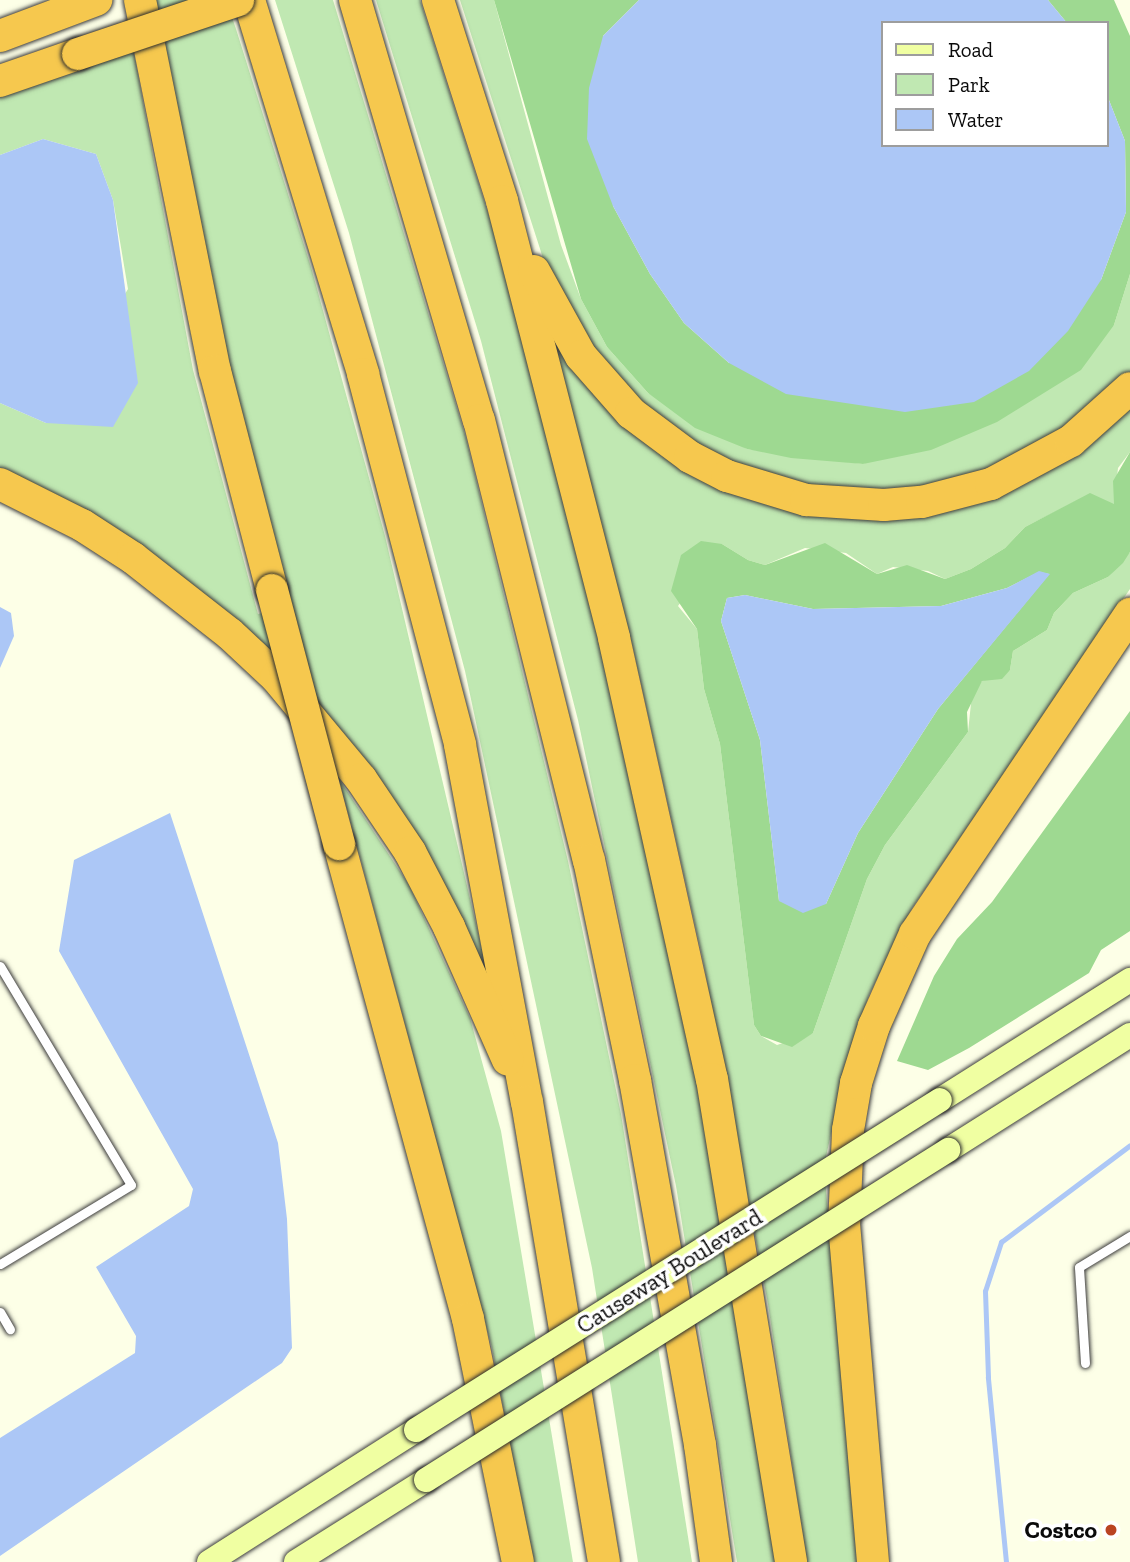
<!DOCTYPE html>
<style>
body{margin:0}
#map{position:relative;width:1130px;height:1562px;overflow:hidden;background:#fdffe7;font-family:"Zilla Slab",serif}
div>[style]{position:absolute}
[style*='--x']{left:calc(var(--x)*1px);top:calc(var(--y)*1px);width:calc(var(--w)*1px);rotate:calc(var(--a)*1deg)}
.green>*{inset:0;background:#c0e8b2}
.forest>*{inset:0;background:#9ed991}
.water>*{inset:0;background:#acc7f6}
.stream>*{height:5px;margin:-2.5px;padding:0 2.5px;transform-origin:2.5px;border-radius:2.5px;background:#acc7f6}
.roads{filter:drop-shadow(0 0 2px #3d3d3d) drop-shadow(0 0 2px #3d3d3d)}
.lane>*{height:9px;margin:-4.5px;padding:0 4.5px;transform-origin:4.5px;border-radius:4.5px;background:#fff}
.secondary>*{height:24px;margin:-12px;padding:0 12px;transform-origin:12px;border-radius:12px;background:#f0ffa2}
.highway>*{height:32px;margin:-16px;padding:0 16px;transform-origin:16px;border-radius:16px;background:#f6c84e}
.bridges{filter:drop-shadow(0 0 2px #2c2c2c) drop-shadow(0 0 2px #2c2c2c)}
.secondary-bridge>*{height:24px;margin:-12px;padding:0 12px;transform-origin:12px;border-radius:12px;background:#f0ffa2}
.highway-bridge>*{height:32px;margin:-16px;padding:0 16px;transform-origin:16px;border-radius:16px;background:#f6c84e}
.dots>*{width:19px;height:19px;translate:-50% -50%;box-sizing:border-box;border:4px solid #fff;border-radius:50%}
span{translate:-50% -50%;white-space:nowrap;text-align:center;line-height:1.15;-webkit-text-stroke:7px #fff;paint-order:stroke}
.street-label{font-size:24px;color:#0a0a0a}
.poi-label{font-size:24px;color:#0a0a0a;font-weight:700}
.right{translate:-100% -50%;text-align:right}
.legend{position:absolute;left:881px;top:21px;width:228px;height:126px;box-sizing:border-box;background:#fff;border:2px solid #9d9d9d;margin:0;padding:9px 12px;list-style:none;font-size:21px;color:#0a0a0a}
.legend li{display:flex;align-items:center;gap:14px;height:35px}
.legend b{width:35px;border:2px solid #9d9d9d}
</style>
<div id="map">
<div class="green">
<div style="clip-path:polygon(155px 0,226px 0,236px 29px,311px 267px,385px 536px,487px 971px,220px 606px,147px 551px,0 468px,0 403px,46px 423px,128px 289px,113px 200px,96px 154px,43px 139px,0 155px,0 94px,133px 48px,193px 370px,258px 614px,292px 606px,232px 379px)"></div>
<div style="clip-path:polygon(275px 0,333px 0,466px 438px,568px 861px,621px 1114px,692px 1562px,638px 1562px,592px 1268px,465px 671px,349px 233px)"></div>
<div style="clip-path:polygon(376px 0,420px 0,496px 238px,565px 485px,654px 859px,715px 1166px,780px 1562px,737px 1562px,676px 1186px,578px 720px,481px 341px)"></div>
<div style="clip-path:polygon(460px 0,494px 0,561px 245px,581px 299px,607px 347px,648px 393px,747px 449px,863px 464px,1114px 325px,1130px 274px,1130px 373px,1102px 403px,1011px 465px,882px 497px,741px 473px,621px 393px,550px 280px)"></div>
<div style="clip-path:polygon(556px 336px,657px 448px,909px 513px,1130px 400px,1130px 452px,1118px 468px,1114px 505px,1090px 494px,1025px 527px,1005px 548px,971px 569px,945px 579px,928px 571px,893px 567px,877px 574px,846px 553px,805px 548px,765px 565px,748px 560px,722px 544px,678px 606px,697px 629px,704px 689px,720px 744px,754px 1025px,761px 1036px,777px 1045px,813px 1033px,867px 879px,885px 845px,968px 732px,972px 694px,982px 681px,1010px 670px,1013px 651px,1047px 630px,1054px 613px,1073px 593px,1108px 577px,1130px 552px,1130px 589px,912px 908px,869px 995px,848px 1056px,824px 1166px,857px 1562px,807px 1562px,768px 1304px,703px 960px,633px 648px,552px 339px)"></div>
<div style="clip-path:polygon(339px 779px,409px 885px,470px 1018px,501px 1131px,573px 1562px,532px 1562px,492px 1348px)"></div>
</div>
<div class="forest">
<div style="clip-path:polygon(494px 0,639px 0,603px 36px,613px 206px,650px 274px,684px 323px,729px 363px,1101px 280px,1126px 212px,1125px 141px,1107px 95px,1107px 23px,1067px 23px,1048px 0,1114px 0,1130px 36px,1130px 274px,1114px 325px,1081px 370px,997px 422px,931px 450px,863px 464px,791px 458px,747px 449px,695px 428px,648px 393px,607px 347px,581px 299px)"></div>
<div style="clip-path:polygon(evenodd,1130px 452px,1130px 552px,1123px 563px,1108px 577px,1073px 593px,1054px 613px,1047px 630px,1013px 651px,1010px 670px,1002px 679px,982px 681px,967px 712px,968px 732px,885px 845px,867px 879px,813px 1033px,792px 1047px,761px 1036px,754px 1025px,720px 744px,704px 689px,697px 629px,671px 591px,681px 555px,701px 541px,722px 544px,748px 560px,765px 565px,825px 543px,877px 574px,907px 565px,945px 579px,971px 569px,1005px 548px,1025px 527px,1090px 493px,1114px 504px,1113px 481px,1130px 452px,1039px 572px,1049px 574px,938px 709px,858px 833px,826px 904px,779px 901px,760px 740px,721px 621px,727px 598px,745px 595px,813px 609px,941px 606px,1007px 588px,1039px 572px)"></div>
<div style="clip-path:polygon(1130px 711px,1130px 931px,1101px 950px,1089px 973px,969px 1048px,928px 1070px,897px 1061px,934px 976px,957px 939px,992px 902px)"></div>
</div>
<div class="water">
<div style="clip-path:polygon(639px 0,1048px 0,1067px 23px,883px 23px,883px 145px,1107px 145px,1107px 95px,1125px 141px,1126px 212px,1101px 280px,1068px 331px,1029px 371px,974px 402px,905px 412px,786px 394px,729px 363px,684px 323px,650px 274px,613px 206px,587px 139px,589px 88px,603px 36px)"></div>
<div style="clip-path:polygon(43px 139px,96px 154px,113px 200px,138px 383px,113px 427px,46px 423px,0 403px,0 155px)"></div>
<div style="clip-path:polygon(1039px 571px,1050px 574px,938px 709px,858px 833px,826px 904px,803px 913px,779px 901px,760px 740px,721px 621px,727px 598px,745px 595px,813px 609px,941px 606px,1007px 588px)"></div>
<div style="clip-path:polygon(0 607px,11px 613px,14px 636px,0 668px)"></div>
<div style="clip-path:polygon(170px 813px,278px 1143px,287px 1219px,292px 1348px,282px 1363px,0 1556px,0 1438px,135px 1353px,136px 1336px,96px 1267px,189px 1206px,193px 1189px,59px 951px,74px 860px)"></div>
</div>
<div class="stream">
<div style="--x:1006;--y:1562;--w:186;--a:-95.6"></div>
<div style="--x:988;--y:1377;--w:86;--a:-92"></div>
<div style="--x:985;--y:1291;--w:52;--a:-71.9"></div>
<div style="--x:1001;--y:1242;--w:161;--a:-36.9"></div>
</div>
<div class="roads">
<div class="lane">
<div style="--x:0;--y:966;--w:255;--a:59.1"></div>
<div style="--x:131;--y:1185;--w:153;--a:148.9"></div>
<div style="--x:0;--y:1312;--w:20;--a:60"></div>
<div style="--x:1085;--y:1363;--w:96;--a:-93.6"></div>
<div style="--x:1079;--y:1267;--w:60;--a:-31.3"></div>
</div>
<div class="secondary">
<div style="--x:940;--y:1100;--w:225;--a:-32.3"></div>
<div style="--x:948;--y:1150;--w:215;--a:-32.3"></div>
<div style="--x:209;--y:1562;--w:246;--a:-32.5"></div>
<div style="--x:296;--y:1562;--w:154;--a:-32.2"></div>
</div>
<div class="highway">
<div style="--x:140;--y:0;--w:379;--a:78.6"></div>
<div style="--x:215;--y:371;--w:226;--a:75.4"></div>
<div style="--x:249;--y:0;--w:391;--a:73"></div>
<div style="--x:363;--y:374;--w:383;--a:75.3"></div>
<div style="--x:460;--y:745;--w:363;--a:79.4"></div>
<div style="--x:527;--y:1102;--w:466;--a:80.5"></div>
<div style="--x:355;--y:0;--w:438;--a:73.6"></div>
<div style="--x:479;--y:420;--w:454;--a:76"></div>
<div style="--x:589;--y:860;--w:225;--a:78.2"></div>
<div style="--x:635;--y:1080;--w:371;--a:79.9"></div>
<div style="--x:700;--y:1445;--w:118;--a:82.2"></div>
<div style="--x:438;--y:0;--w:211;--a:72.3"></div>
<div style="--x:502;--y:201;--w:451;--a:75.6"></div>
<div style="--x:614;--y:638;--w:452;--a:77.5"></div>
<div style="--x:712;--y:1079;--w:489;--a:80.7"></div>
<div style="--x:0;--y:36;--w:103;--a:-20.6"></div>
<div style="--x:0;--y:81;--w:83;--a:-19.1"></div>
<div style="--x:534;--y:271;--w:97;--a:61.1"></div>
<div style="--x:581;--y:356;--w:76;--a:48.7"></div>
<div style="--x:631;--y:413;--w:74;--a:36.7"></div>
<div style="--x:690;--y:457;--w:42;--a:27.2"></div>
<div style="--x:727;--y:476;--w:83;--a:16.9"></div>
<div style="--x:806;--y:500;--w:78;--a:3.7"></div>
<div style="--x:884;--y:505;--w:38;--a:-5"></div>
<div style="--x:922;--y:502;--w:71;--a:-14.6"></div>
<div style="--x:991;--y:484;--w:91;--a:-28.3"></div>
<div style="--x:1071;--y:441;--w:79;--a:-41.9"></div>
<div style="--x:0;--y:484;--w:92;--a:26.6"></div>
<div style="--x:82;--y:525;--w:61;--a:32.9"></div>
<div style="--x:133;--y:558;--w:123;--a:38.1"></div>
<div style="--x:230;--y:634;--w:63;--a:43.1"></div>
<div style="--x:276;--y:677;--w:133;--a:50.2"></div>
<div style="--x:361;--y:779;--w:88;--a:56.1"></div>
<div style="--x:410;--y:852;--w:85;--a:62.5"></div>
<div style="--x:449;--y:927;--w:145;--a:66.1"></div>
<div style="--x:339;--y:844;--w:492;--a:74.8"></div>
<div style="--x:468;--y:1319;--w:248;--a:78.4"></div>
<div style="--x:873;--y:1562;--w:336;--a:-94.9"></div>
<div style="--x:844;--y:1227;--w:97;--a:-87.6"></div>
<div style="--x:848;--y:1130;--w:48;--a:-80.3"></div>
<div style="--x:856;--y:1083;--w:60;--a:-72.5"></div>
<div style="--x:874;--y:1026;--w:101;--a:-66"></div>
<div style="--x:915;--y:934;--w:386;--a:-56.1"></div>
</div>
</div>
<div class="bridges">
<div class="secondary-bridge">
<div style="--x:416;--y:1430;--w:619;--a:-32.2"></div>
<div style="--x:426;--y:1480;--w:618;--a:-32.3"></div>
</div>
<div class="highway-bridge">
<div style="--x:78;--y:54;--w:169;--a:-18.6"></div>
<div style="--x:272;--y:590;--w:263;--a:75.2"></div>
</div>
</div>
<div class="dots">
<div style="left:1111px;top:1530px;background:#ba4422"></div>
</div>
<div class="street-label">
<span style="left:669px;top:1271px;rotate:-32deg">Causeway Boulevard</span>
</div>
<div class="poi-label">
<span class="right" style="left:1097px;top:1530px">Costco</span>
</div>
<ul class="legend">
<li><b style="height:9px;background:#f0ffa2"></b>Road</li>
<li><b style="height:19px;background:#c0e8b2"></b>Park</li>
<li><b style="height:19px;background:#acc7f6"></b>Water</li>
</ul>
</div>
